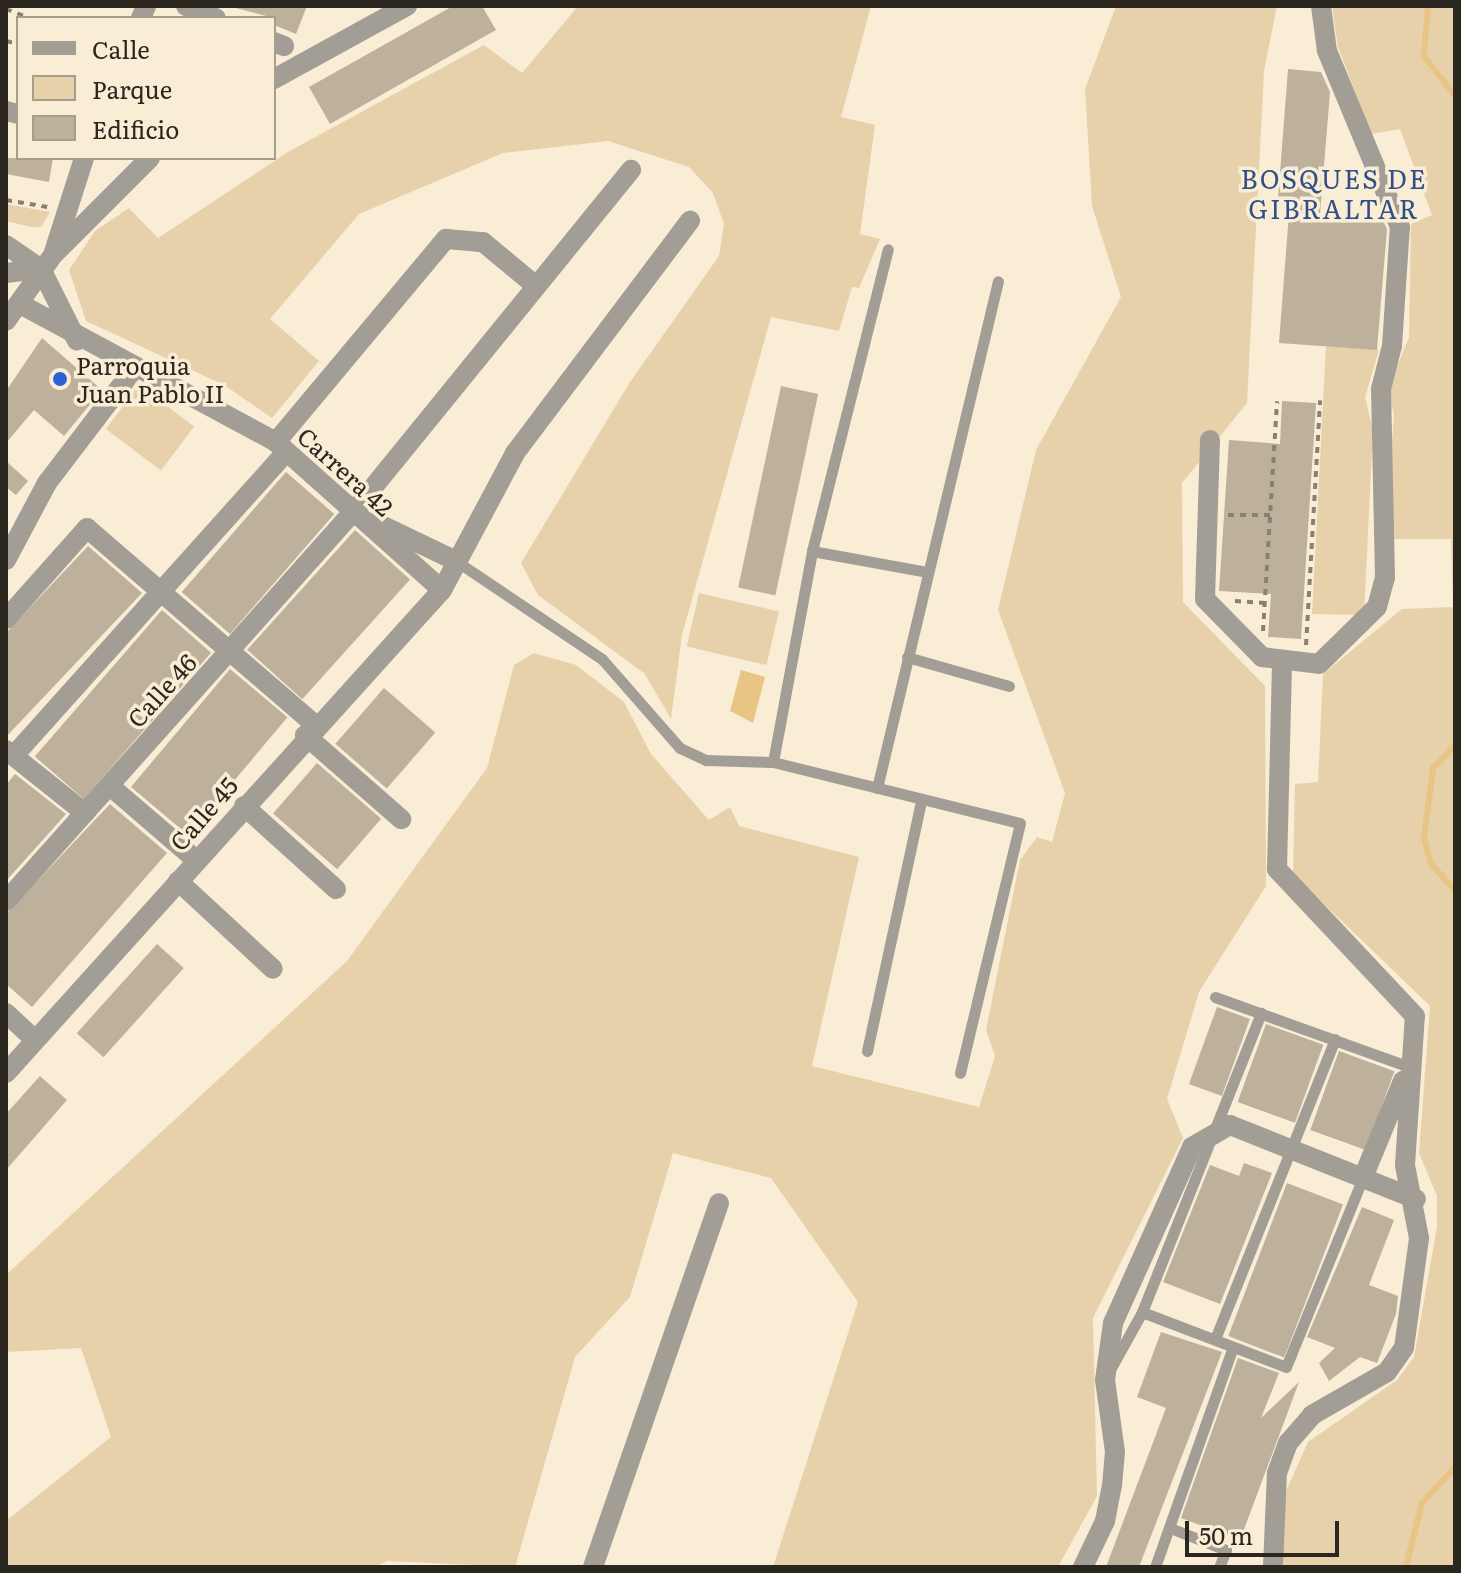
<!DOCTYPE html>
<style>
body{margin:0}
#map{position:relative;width:1461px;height:1573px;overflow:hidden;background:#faedd6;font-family:Literata,serif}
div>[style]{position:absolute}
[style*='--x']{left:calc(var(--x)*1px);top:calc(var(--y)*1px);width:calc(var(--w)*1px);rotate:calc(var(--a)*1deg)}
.green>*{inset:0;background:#e6d1ab;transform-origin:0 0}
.water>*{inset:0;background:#e8c585}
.stream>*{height:6px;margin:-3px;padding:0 3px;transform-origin:3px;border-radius:3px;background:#e8c585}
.building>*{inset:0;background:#bdb19c;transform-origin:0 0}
.path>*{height:4px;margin-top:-2px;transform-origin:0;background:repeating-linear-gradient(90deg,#898071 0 6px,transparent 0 12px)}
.service>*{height:11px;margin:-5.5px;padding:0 5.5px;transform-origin:5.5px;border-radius:5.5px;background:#a39e95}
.minor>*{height:20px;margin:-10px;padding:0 10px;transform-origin:10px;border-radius:10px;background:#a39e95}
.dots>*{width:22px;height:22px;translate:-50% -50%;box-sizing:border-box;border:4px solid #faedd6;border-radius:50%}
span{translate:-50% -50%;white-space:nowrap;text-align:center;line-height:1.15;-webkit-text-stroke:7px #faedd6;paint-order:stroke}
.poi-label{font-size:24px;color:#2b261e}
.left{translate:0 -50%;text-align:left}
.street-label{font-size:24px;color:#2b261e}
.neighbourhood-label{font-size:26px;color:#314f87;letter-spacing:2px}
.frame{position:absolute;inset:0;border:8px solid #2b261e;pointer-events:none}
.legend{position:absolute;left:16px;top:16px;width:260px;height:144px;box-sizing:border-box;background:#faedd6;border:2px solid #a79d8c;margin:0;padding:10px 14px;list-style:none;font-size:24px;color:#2b261e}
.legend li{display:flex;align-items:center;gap:16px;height:40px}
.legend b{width:40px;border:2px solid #a79d8c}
.scale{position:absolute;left:1185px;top:1521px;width:154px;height:36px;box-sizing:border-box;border:4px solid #2b261e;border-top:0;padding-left:10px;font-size:24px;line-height:28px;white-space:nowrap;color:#2b261e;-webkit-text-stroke:6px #faedd6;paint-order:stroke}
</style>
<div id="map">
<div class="green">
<div style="clip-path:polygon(578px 6px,871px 6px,841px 117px,875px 125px,860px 234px,880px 239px,859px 288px,852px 287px,839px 331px,771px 317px,682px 635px,671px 719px,645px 674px,538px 595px,521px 563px,630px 382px,719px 256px,724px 224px,713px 193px,689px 167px,608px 141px,503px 153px,359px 214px,270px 319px,319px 361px,272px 418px,224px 385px,86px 321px,69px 270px,95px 231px,129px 208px,158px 238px,288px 152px,484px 45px,522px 73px)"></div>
<div style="clip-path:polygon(1116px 6px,1277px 6px,1264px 71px,1247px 403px,1182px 483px,1183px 602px,1265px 686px,1266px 886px,1199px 992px,1167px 1099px,1183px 1138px,1093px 1318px,1097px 1496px,1058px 1567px,773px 1567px,858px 1302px,771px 1178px,673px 1153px,630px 1297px,575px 1357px,515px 1567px,387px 1561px,375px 1567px,6px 1567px,6px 1521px,111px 1437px,81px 1348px,6px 1352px,6px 1275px,347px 961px,487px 768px,514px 665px,534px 653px,576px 665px,624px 702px,651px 754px,709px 820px,730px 807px,739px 826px,859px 857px,812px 1066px,979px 1107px,995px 1056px,986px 1030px,1020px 860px,1037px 837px,1052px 842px,1065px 793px,998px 610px,1036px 450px,1121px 297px,1092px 206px,1085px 89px)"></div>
<div style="clip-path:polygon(1332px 6px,1455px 6px,1455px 1567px,1284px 1567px,1282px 1547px,1282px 1500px,1308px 1442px,1397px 1380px,1414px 1357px,1437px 1227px,1437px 1196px,1419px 1153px,1430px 1006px,1293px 874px,1295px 784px,1318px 782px,1323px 674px,1402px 609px,1453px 607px,1451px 539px,1386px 539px,1394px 413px,1387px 391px,1409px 337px,1411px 224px,1432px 215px,1400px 129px,1371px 134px,1338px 47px)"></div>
<div style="clip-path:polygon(6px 204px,50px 212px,41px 227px,31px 227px,6px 221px)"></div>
<div style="clip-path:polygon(1326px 346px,1379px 350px,1365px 397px,1373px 430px,1364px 615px,1312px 614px)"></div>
<div style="left:139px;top:385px;width:69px;height:55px;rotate:37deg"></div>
<div style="left:699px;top:593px;width:82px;height:55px;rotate:13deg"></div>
</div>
<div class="water">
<div style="clip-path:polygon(741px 670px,765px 677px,753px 723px,730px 711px)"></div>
</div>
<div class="stream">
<div style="--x:1428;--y:6;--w:50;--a:94.6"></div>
<div style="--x:1424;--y:56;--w:51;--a:52.2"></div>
<div style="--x:1455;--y:746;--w:31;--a:135"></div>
<div style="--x:1433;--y:768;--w:71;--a:97.3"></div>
<div style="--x:1424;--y:838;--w:27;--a:75"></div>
<div style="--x:1431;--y:864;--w:36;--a:48"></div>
<div style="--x:1406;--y:1567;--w:66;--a:-76"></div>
<div style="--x:1422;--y:1503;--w:49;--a:-47.5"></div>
</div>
<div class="building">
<div style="clip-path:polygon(228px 6px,307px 6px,296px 34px,274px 25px,274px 18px)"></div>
<div style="clip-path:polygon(453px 6px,482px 6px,496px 30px,330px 124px,309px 87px)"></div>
<div style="clip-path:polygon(1288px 69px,1321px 72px,1330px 92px,1320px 215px,1383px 221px,1387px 229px,1377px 350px,1279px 343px,1290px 200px,1278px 199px)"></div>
<div style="clip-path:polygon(6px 158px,53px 158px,49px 182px,6px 174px)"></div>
<div style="clip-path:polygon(42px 338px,102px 390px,64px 436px,34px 410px,6px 443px,6px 391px)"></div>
<div style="left:781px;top:386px;width:38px;height:206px;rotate:12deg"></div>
<div style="clip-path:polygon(1282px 401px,1316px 403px,1301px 639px,1268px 637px,1271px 594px,1219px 591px,1229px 440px,1280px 444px)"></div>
<div style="clip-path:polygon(6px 461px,28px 481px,16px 495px,6px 487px)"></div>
<div style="left:286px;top:472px;width:64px;height:159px;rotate:41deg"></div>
<div style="left:355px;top:530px;width:74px;height:161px;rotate:42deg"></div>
<div style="clip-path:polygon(88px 546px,142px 593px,6px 737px,6px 633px)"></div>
<div style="left:162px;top:610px;width:65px;height:194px;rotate:41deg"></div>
<div style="left:230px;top:669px;width:75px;height:154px;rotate:40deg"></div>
<div style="left:384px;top:688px;width:68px;height:74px;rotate:41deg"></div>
<div style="left:317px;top:763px;width:85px;height:67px;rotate:41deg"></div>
<div style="clip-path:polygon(15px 774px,66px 814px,6px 881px,6px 785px)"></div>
<div style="clip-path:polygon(110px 804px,167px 853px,32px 1007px,6px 984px,6px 914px)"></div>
<div style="left:157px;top:944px;width:36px;height:120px;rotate:42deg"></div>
<div style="left:1217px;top:1007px;width:35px;height:82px;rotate:20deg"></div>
<div style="left:1266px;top:1024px;width:61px;height:83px;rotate:20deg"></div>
<div style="left:1339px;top:1051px;width:59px;height:84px;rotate:20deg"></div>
<div style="clip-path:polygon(40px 1076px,67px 1100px,6px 1170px,6px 1114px)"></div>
<div style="clip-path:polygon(1244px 1163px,1272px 1173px,1220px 1304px,1163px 1282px,1210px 1165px,1239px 1176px)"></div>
<div style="left:1287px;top:1183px;width:60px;height:164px;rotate:21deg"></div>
<div style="clip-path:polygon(1362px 1207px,1394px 1220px,1369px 1285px,1398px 1296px,1396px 1314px,1377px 1363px,1360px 1357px,1329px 1381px,1319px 1363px,1335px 1348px,1307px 1337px)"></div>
<div style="clip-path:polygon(1161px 1332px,1222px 1352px,1139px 1567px,1106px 1567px,1166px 1408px,1137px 1397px)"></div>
<div style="clip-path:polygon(1238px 1358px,1279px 1373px,1261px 1418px,1299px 1382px,1240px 1540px,1181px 1518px)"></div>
</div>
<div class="path">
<div style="--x:6;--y:9;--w:26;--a:21"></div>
<div style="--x:6;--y:41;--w:12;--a:14"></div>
<div style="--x:6;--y:200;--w:42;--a:9.7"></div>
<div style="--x:1228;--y:515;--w:42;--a:0"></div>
<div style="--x:1235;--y:601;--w:30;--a:4"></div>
<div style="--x:1263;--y:631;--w:230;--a:-86.5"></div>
<div style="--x:1306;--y:645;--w:245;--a:-86.7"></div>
</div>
<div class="service">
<div style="--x:812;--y:551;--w:118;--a:10.3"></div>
<div style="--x:456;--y:561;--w:176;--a:33.9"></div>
<div style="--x:602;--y:659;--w:118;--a:48.8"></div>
<div style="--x:680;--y:748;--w:29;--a:25"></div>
<div style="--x:706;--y:760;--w:67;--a:1.7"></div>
<div style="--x:773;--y:762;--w:254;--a:13.9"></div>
<div style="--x:1020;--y:823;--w:257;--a:103.5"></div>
<div style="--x:907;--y:657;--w:106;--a:15.9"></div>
<div style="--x:773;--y:762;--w:215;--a:-79.5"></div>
<div style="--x:812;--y:551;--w:311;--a:-75.9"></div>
<div style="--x:877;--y:788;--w:521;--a:-76.58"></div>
<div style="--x:1215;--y:997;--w:206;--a:19.8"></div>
<div style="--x:867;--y:1051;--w:256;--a:-77.8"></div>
<div style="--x:1142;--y:1312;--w:154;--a:20.9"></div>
<div style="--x:1286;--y:1367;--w:207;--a:-67.9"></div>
<div style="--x:1215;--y:1339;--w:323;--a:-68.2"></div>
<div style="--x:1112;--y:1366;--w:62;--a:-60.9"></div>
<div style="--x:1142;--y:1312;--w:322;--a:-68.3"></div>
<div style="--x:1170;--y:1528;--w:60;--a:21.4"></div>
<div style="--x:1226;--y:1550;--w:18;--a:112"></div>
<div style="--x:1155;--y:1567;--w:233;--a:-70.5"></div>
</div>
<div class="minor">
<div style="--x:186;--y:6;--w:32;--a:22"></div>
<div style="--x:141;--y:18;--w:13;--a:-67"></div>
<div style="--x:274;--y:42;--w:11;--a:22"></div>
<div style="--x:274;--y:79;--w:152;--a:-28.8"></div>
<div style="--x:6;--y:111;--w:12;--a:14"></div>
<div style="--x:6;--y:245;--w:42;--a:34.4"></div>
<div style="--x:41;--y:269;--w:80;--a:63.4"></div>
<div style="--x:54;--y:252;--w:99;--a:-72.3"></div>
<div style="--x:6;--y:273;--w:35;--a:-7"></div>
<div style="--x:20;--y:304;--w:291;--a:28.3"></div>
<div style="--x:276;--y:442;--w:222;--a:41.7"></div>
<div style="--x:6;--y:321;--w:81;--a:-54.5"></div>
<div style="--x:53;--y:255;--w:137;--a:-45"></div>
<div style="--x:1210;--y:440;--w:159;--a:91.8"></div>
<div style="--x:1205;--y:599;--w:81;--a:45.5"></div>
<div style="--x:1262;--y:657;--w:57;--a:7"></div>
<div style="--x:1319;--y:664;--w:81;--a:-44.5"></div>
<div style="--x:1377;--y:607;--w:30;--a:-75"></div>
<div style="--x:1385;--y:578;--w:189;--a:-91.2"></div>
<div style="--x:1381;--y:389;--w:44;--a:-75.7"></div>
<div style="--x:1392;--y:346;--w:119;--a:-86.2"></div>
<div style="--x:1400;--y:227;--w:191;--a:-112.5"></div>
<div style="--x:1327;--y:51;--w:45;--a:-97.6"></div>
<div style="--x:276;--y:442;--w:265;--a:-50.1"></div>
<div style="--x:446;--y:239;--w:37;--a:5"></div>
<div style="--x:483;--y:242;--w:69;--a:39.7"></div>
<div style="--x:375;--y:522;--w:90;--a:25.7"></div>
<div style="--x:6;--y:560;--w:87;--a:-62"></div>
<div style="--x:47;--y:483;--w:142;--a:-52.7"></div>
<div style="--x:6;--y:619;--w:122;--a:-48.3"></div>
<div style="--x:87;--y:528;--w:300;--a:40.8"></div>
<div style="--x:305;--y:735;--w:128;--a:41.2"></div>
<div style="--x:6;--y:750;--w:101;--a:38.6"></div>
<div style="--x:17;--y:752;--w:403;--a:-48.1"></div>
<div style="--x:110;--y:786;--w:113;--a:40.7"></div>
<div style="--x:244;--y:806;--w:124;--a:42.1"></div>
<div style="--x:178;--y:881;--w:129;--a:42.8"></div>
<div style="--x:6;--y:901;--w:521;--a:-48.27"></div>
<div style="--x:353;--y:512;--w:441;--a:-50.9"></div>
<div style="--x:6;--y:1013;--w:40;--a:43"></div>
<div style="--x:6;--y:1073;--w:651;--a:-47.93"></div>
<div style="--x:442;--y:590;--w:155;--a:-61.9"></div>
<div style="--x:515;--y:453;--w:291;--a:-53"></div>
<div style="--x:1364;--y:1175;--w:102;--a:-67.5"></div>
<div style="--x:593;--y:1567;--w:385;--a:-70.9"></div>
<div style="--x:1083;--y:1567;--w:51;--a:-64.4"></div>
<div style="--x:1105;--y:1521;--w:36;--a:-79"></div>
<div style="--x:1112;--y:1486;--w:34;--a:-85"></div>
<div style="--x:1115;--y:1452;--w:73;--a:-97.9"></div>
<div style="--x:1105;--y:1380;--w:58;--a:-82"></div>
<div style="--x:1113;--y:1323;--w:193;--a:-65.8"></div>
<div style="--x:1192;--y:1147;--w:44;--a:-30.1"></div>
<div style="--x:1230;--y:1125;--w:200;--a:21.7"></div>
<div style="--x:1273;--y:1567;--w:94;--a:-87.6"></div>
<div style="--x:1277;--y:1473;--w:32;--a:-70"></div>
<div style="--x:1288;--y:1443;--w:37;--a:-49"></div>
<div style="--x:1312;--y:1415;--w:86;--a:-29.8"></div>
<div style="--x:1387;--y:1372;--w:29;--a:-55"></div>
<div style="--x:1404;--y:1348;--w:111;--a:-82.2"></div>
<div style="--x:1419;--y:1238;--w:74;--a:-100.9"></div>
<div style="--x:1405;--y:1165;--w:149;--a:-86.2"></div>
<div style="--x:1415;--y:1016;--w:202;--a:-133.2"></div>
<div style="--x:1277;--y:869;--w:208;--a:-88.6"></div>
</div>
<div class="dots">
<div style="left:60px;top:379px;background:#2b64d1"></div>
</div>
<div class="poi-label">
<span class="left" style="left:76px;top:379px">Parroquia<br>Juan Pablo II</span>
</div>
<div class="street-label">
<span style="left:346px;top:471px;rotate:42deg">Carrera 42</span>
<span style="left:161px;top:690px;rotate:-48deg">Calle 46</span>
<span style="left:203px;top:813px;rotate:-49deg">Calle 45</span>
</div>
<div class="neighbourhood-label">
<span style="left:1334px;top:193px">BOSQUES DE<br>GIBRALTAR</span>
</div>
<div class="frame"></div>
<ul class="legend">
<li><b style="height:10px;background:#a39e95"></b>Calle</li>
<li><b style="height:22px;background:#e6d1ab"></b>Parque</li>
<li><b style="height:22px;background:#bdb19c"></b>Edificio</li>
</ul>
<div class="scale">50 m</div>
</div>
